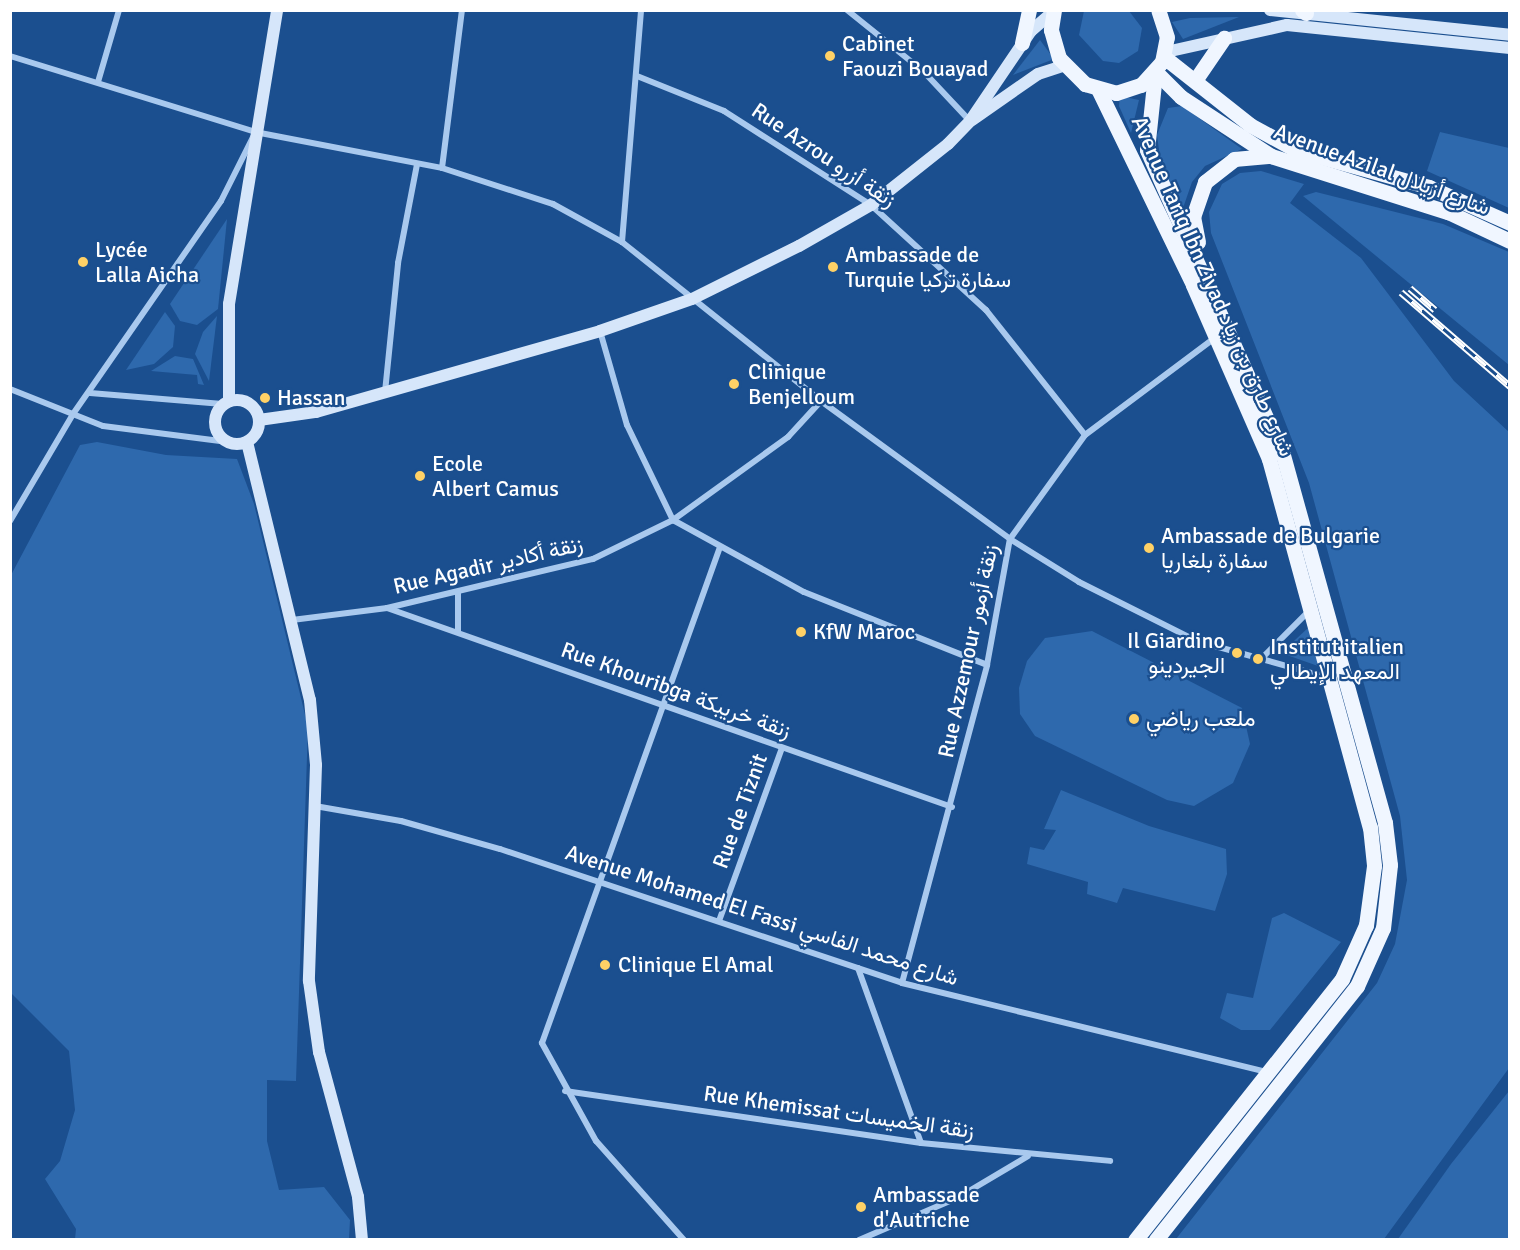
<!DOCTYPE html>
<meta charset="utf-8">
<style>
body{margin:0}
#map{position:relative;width:1520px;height:1250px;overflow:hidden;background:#1b4f8f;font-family:Signika,Vazirmatn,sans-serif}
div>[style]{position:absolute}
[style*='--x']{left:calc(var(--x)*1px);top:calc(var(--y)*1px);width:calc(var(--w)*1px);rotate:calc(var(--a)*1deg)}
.green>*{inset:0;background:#2e69ad}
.street>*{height:6px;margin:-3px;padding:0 3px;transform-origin:3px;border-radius:3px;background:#a9c9ee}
.secondary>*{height:12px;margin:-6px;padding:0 6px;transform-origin:6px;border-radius:6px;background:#d6e6fa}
.secondary>.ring{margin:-6px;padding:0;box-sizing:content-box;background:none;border:12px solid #d6e6fa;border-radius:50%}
.primary>*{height:15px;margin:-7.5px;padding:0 7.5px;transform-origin:7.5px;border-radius:7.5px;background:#f0f6ff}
.rail>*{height:7px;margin-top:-3.5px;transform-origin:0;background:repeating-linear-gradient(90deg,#1b4f8f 0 14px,#fff 0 28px);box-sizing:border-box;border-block:2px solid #fff}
.dots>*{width:16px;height:16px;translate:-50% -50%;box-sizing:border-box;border:3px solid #1b4f8f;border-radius:50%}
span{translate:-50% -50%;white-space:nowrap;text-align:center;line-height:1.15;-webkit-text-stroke:4.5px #1b4f8f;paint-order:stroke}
.poi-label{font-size:22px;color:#fff}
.left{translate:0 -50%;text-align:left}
.right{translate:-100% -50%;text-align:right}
.street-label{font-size:22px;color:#fff}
.frame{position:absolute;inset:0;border:12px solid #fff;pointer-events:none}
</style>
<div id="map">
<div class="green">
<div style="clip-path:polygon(1084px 11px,1129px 11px,1142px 28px,1138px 51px,1119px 63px,1103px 61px,1079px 35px)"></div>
<div style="clip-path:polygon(1239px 17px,1183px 39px,1172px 22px,1190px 18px)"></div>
<div style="clip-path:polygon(1040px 40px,1054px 59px,1013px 75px)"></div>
<div style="clip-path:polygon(1120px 96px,1139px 100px,1131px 133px,1119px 106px)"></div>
<div style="clip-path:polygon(1182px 106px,1242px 149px,1205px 166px,1192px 182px,1182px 211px,1160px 158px,1157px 135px,1168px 108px)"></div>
<div style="clip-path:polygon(1440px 132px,1509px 148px,1509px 208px,1427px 171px)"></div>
<div style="clip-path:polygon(1261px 171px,1304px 184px,1290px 203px,1361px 258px,1454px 381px,1509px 432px,1509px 1068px,1384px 1239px,1176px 1239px,1377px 983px,1395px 944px,1407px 880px,1400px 816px,1309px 483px,1211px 233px,1209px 212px,1222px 184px,1240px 173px)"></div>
<div style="clip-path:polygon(1316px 192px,1443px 224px,1509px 252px,1509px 365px,1303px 196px)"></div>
<div style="clip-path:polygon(227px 219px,218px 309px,197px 325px,180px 321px,170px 304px)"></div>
<div style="clip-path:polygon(165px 312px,175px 326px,173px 347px,154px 364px,126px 370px)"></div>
<div style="clip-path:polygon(217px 316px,209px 381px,195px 354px,203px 332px)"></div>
<div style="clip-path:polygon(175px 356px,193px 359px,204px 385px,198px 384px,197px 375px,151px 371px)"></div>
<div style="clip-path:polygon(97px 442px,166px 455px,237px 459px,254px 504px,308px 727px,296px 1081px,267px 1080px,267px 1141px,279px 1190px,324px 1187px,350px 1220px,349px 1239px,75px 1239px,76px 1229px,45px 1179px,60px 1161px,75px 1110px,69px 1051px,11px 993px,10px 577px,80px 445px)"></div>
<div style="clip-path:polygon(1309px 627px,1318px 666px,1281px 653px)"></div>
<div style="clip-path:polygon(1092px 631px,1242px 708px,1250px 744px,1233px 783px,1194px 806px,1167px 800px,1035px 736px,1020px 714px,1019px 688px,1027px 661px,1045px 638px)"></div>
<div style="clip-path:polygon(1061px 790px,1149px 826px,1226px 849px,1227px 874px,1215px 911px,1123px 888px,1117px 903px,1087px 894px,1088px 882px,1027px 864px,1030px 847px,1044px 850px,1056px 830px,1044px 829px)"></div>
<div style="clip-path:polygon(1284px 913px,1341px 942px,1270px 1030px,1241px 1030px,1220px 1018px,1227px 993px,1253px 998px,1272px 918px)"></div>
<div style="clip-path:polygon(1509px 1091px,1509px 1239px,1398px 1239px,1451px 1164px)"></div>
</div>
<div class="street">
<div style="--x:847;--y:10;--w:99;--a:38.8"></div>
<div style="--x:924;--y:72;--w:67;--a:46.8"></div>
<div style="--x:10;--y:56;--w:257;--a:17.2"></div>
<div style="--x:255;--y:132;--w:190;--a:10.9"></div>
<div style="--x:442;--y:168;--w:117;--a:18"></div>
<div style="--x:553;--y:204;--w:79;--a:28.8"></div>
<div style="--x:622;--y:242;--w:255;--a:38.6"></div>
<div style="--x:821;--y:401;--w:234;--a:36.1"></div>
<div style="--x:1010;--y:539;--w:81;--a:31.9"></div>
<div style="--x:1079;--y:582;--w:132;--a:26.6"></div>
<div style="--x:1197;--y:641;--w:134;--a:15.6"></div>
<div style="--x:637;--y:76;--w:94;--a:21.9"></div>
<div style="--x:724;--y:111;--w:174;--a:32.6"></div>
<div style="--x:871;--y:205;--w:156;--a:42.4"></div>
<div style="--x:986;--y:310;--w:159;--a:51.6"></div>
<div style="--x:98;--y:82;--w:75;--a:-73.7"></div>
<div style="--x:442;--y:168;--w:159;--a:-82.8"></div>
<div style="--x:622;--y:242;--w:233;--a:-85.3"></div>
<div style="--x:600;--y:331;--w:98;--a:74"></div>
<div style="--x:627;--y:425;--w:106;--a:64.2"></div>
<div style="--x:673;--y:520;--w:149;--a:28.8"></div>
<div style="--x:804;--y:592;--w:197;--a:21.7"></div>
<div style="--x:10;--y:389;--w:100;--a:21.7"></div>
<div style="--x:103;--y:426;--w:126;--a:7.3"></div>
<div style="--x:385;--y:392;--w:130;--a:-84.2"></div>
<div style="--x:398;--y:263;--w:101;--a:-79.1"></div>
<div style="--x:90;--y:393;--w:133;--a:4.7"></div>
<div style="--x:10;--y:521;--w:124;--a:-59.5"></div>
<div style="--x:73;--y:414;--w:259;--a:-55.2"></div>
<div style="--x:221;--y:201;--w:76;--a:-63.4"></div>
<div style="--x:387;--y:608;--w:599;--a:19.4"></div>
<div style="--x:292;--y:620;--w:96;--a:-7.2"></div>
<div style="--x:387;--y:608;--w:212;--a:-13.4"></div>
<div style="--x:593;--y:559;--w:89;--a:-26"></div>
<div style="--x:673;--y:520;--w:142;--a:-35.8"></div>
<div style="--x:788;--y:437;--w:49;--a:-47.5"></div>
<div style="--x:458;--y:632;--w:40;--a:-90"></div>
<div style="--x:1259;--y:661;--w:69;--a:-45"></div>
<div style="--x:315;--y:806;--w:87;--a:9.9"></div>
<div style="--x:401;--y:821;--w:103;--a:15.8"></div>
<div style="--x:500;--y:849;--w:424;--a:18.4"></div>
<div style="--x:902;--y:983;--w:376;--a:13.7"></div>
<div style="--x:719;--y:921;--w:184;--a:-70"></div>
<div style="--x:858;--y:968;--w:186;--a:70.2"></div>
<div style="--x:902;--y:983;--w:329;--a:-75"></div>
<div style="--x:987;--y:665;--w:128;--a:-79.7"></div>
<div style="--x:1010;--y:539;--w:128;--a:-54.2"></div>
<div style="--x:1085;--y:435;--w:164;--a:-36.8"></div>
<div style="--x:565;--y:1091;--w:360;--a:8.3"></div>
<div style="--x:921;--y:1143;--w:190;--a:5.4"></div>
<div style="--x:684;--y:1240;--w:132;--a:-131.6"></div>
<div style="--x:596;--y:1141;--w:112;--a:-118.9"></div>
<div style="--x:542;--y:1043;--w:527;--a:-70.26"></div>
<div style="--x:859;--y:1240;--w:109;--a:-23.3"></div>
<div style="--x:959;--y:1197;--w:80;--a:-30.7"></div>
</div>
<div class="secondary">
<div style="--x:1270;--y:10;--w:241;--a:5.9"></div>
<div style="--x:1166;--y:52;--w:124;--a:-12.6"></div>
<div style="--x:1287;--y:25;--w:224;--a:5.9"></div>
<div style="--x:972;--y:120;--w:80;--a:-34.9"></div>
<div style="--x:1038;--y:74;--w:28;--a:-18"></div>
<div class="ring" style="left:215px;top:400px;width:32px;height:32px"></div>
<div style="--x:229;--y:401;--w:97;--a:-90"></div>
<div style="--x:229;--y:304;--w:298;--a:-80.7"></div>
<div style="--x:259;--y:420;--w:58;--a:-8"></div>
<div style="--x:316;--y:412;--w:295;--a:-15.9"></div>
<div style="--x:600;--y:331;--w:97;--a:-19.2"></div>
<div style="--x:692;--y:299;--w:119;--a:-26.4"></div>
<div style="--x:799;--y:246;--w:83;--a:-29.7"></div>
<div style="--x:871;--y:205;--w:98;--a:-38.4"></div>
<div style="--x:948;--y:144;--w:32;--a:-46"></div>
<div style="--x:970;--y:121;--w:109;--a:-55.9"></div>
<div style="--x:1031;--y:31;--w:30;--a:-41"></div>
<div style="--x:247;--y:442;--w:266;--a:76.3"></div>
<div style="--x:310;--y:700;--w:65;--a:84.7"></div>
<div style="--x:316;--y:765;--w:216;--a:91.9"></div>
<div style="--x:309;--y:981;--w:72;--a:82"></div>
<div style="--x:319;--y:1052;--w:150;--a:74.9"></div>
<div style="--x:358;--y:1197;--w:43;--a:84.7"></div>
</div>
<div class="primary">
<div style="--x:1054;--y:10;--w:20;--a:99"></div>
<div style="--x:1051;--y:30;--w:29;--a:74"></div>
<div style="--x:1059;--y:58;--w:37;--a:45"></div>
<div style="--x:1085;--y:84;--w:32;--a:16"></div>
<div style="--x:1116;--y:93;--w:26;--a:-18"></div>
<div style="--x:1141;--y:85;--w:31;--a:-48"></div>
<div style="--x:1162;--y:62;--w:25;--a:-79"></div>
<div style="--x:1167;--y:37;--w:28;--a:-108"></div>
<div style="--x:1302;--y:10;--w:5;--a:37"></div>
<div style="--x:1022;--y:43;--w:34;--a:-78"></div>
<div style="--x:1164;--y:57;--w:110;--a:38.3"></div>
<div style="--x:1250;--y:125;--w:52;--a:28.5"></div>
<div style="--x:1296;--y:150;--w:138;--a:15.5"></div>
<div style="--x:1429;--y:187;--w:89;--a:24"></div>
<div style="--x:1156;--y:72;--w:35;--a:45"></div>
<div style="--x:1181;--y:97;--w:108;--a:33.2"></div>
<div style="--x:1271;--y:156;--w:186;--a:17.6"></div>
<div style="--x:1448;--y:212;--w:68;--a:25.1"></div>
<div style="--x:1155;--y:74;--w:76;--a:96"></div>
<div style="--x:1147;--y:150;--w:334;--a:66"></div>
<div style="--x:1283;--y:455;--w:382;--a:74.5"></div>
<div style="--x:1385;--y:823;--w:42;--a:83.2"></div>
<div style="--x:1390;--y:865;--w:63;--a:96.3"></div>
<div style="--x:1383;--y:928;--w:64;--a:114.1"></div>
<div style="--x:1357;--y:986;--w:324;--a:128.4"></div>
<div style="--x:1196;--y:79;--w:50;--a:-55.7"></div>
<div style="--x:1099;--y:91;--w:216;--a:64.1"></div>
<div style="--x:1193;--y:285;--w:190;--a:66.4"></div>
<div style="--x:1269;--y:459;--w:382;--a:74.7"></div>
<div style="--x:1370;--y:827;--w:39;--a:84"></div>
<div style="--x:1374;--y:866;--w:60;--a:97.7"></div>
<div style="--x:1366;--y:925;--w:59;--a:114"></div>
<div style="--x:1342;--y:979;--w:333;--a:128.4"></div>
<div style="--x:1198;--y:242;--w:25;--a:-101"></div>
<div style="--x:1193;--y:217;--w:37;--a:-71"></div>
<div style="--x:1205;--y:182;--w:37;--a:-38"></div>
<div style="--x:1234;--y:159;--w:34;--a:-5"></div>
</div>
<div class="rail">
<div style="--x:1410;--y:288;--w:33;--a:41"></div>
<div style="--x:1401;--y:292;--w:144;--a:40.8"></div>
</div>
<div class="dots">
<div style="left:830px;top:56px;background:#ffd166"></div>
<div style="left:83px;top:262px;background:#ffd166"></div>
<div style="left:833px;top:267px;background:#ffd166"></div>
<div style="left:734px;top:384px;background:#ffd166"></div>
<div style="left:265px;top:398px;background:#ffd166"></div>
<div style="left:420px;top:476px;background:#ffd166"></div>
<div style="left:1149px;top:548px;background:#ffd166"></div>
<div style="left:801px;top:632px;background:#ffd166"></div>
<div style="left:1237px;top:653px;background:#ffd166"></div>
<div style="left:1258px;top:659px;background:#ffd166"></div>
<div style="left:1134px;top:719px;background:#ffd166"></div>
<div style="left:605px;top:965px;background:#ffd166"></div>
<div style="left:861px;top:1207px;background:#ffd166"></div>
</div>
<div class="poi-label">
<span class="left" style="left:842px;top:56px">Cabinet<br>Faouzi Bouayad</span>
<span class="left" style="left:95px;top:262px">Lycée<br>Lalla Aicha</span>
<span class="left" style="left:845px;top:267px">Ambassade de<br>Turquie سفارة تركيا</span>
<span class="left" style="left:748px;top:384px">Clinique<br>Benjelloum</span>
<span class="left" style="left:277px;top:398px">Hassan</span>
<span class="left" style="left:432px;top:476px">Ecole<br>Albert Camus</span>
<span class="left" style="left:1161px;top:548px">Ambassade de Bulgarie<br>سفارة بلغاريا</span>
<span class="left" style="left:813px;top:632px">KfW Maroc</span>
<span class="right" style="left:1225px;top:653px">Il Giardino<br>الجيردينو</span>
<span class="left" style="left:1270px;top:659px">Institut italien<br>المعهد الإيطالي</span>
<span class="left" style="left:1146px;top:719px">ملعب رياضي</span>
<span class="left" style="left:618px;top:965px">Clinique El Amal</span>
<span class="left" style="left:873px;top:1207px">Ambassade<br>d'Autriche</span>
</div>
<div class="street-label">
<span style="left:824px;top:155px;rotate:34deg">Rue Azrou زنقة أزرو</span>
<span style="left:1382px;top:169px;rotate:20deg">Avenue Azilal شارع أزيلال</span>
<span style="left:1213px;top:286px;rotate:66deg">Avenue Tariq Ibn Ziyad شارع طارق بن زياد</span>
<span style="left:488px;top:565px;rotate:-13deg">Rue Agadir زنقة أكادير</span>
<span style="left:968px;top:651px;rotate:-78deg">Rue Azzemour زنقة أزمور</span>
<span style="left:676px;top:690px;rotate:20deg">Rue Khouribga زنقة خريبكة</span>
<span style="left:740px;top:811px;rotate:-70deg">Rue de Tiznit</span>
<span style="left:762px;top:915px;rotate:18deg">Avenue Mohamed El Fassi شارع محمد الفاسي</span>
<span style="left:839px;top:1112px;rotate:8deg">Rue Khemissat زنقة الخميسات</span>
</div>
<div class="frame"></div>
</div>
